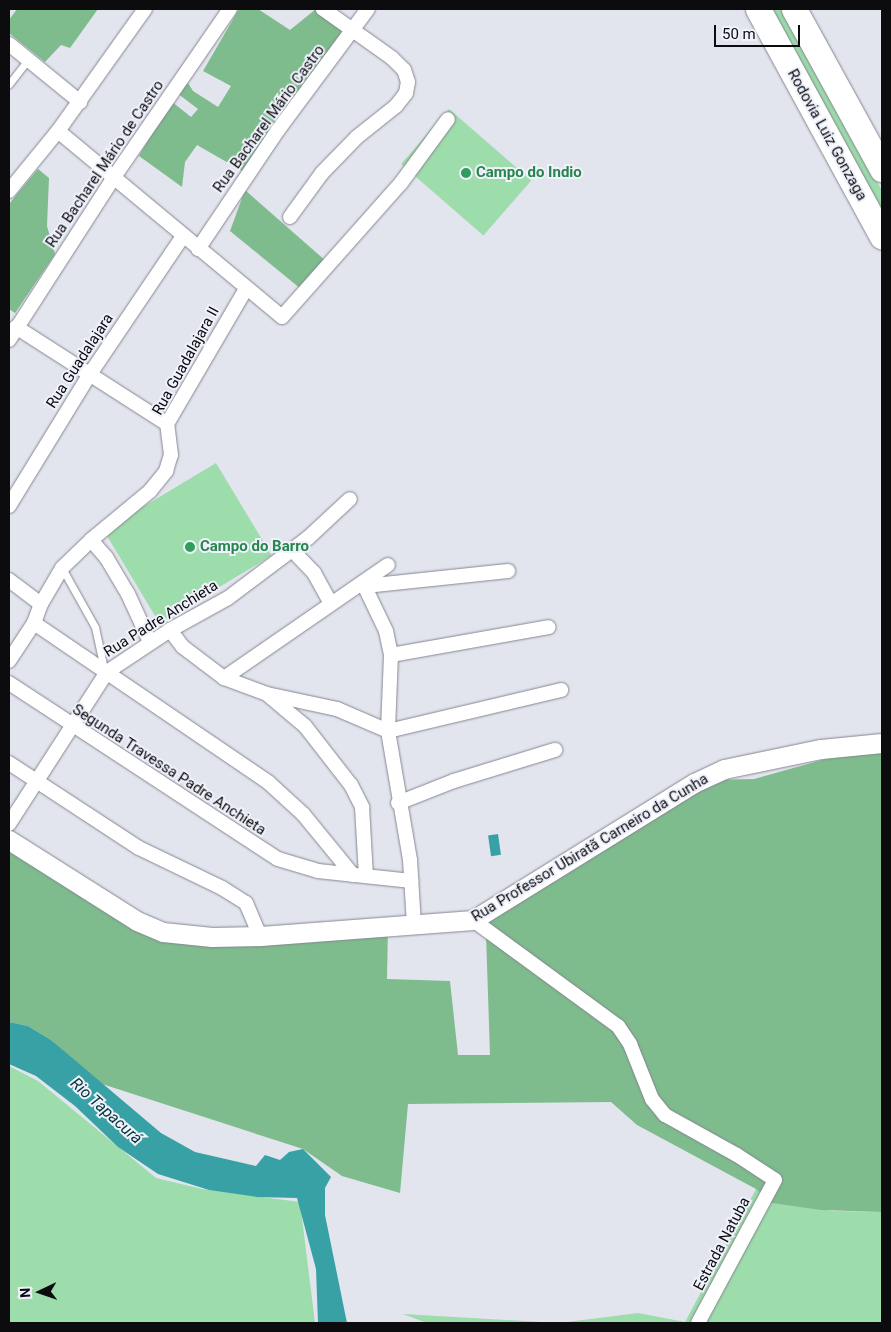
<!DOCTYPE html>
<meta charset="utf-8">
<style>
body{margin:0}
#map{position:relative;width:891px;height:1332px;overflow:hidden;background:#e2e4ee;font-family:Roboto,sans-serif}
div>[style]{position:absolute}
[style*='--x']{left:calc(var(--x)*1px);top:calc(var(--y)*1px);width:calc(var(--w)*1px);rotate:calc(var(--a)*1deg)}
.green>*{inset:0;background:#9ddcab;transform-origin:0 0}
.forest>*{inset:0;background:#7ebc8d}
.water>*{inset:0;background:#38a1a5;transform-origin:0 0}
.roads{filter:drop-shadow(0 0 1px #858790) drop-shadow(0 0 1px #858790)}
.lane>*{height:7px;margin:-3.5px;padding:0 3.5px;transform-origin:3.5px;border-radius:3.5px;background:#fff}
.street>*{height:14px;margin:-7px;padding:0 7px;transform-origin:7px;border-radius:7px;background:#fff}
.secondary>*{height:19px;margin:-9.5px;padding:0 9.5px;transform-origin:9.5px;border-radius:9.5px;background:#fff}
.highway>*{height:25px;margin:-12.5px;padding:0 12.5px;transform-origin:12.5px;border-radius:12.5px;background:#fff}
.dots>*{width:14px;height:14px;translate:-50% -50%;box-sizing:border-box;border:2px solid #eff1fb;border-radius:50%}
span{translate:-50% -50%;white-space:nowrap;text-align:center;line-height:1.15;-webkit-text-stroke:4px #eff1fb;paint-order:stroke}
.street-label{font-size:15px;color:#0c0c0f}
.leisure-label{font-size:15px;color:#27864d;font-weight:700}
.left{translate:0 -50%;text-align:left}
.water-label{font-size:16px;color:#023537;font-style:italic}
.frame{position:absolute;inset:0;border:10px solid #0c0c0f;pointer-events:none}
.north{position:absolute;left:15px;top:1267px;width:50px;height:50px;-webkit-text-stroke:4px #eff1fb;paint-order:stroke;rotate:267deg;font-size:14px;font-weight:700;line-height:20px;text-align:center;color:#0c0c0f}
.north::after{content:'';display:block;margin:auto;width:18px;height:22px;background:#0c0c0f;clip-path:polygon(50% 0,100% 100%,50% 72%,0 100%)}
.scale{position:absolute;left:714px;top:25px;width:86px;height:22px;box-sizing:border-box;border:2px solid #0c0c0f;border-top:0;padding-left:6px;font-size:15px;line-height:18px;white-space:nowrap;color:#0c0c0f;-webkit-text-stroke:4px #eff1fb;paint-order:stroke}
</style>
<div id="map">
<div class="green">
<div style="clip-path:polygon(767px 9px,786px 9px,798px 30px,882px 191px,882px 220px)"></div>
<div style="left:449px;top:109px;width:109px;height:73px;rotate:41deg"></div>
<div style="left:216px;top:463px;width:108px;height:131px;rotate:59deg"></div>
<div style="clip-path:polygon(9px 1066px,38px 1081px,156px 1178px,202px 1189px,300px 1202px,315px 1323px,9px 1323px)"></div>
<div style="clip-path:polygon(756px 1189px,771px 1203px,833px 1211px,882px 1212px,882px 1323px,427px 1323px,403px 1314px,559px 1323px,638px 1313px,685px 1322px)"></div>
</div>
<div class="forest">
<div style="clip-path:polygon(17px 9px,98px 9px,70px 48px,61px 45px,45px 62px,9px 33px,9px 20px)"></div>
<div style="clip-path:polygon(239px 9px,258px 9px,290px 30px,316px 9px,347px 33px,244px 172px,197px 145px,185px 162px,182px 187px,139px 156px,171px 101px,191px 117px,198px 109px,177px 93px,188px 83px,193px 91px,218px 107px,231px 86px,203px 71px)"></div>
<div style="clip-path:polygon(38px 169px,49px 178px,47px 226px,55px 254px,15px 313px,9px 309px,9px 204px)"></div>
<div style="clip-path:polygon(245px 190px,327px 262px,301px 289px,230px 231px)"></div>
<div style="clip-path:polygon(865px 748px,882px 748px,882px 1212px,821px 1210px,771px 1203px,756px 1189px,637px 1125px,611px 1102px,408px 1104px,400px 1193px,342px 1176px,303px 1149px,99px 1083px,51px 1040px,28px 1026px,9px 1022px,9px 849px,156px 937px,388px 927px,387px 979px,450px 981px,458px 1055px,490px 1055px,486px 934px,488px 922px,707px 780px,754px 779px)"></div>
</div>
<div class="water">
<div style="left:498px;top:834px;width:21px;height:10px;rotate:82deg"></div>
<div style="clip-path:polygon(9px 1022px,28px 1026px,51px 1040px,161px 1133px,195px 1152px,256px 1166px,265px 1155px,280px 1160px,289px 1152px,303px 1149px,331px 1177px,325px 1188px,325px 1215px,347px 1323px,318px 1323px,316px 1269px,297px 1198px,257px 1197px,209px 1190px,158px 1174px,118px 1147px,75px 1106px,36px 1076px,9px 1064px)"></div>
</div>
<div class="roads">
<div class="lane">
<div style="--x:9;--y:84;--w:31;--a:-52"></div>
<div style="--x:62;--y:568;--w:68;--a:60.8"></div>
<div style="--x:95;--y:627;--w:43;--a:77.9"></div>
</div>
<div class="street">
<div style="--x:9;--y:44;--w:92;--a:39.2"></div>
<div style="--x:58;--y:131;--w:291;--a:39.7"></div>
<div style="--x:282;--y:317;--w:179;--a:-48.4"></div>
<div style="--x:401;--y:183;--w:79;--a:-53.7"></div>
<div style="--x:9;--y:191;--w:77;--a:-50.8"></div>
<div style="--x:58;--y:131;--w:150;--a:-54.5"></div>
<div style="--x:290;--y:217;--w:54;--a:-54"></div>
<div style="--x:322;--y:173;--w:50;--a:-45.8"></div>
<div style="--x:357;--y:137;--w:50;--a:-38.5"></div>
<div style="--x:396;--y:106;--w:16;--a:-52"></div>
<div style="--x:406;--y:93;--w:11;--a:-80"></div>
<div style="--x:408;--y:82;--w:13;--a:-108"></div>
<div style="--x:404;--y:70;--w:17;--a:-135"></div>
<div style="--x:392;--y:58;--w:85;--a:-144.6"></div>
<div style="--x:198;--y:249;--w:143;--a:-56.1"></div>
<div style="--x:278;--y:130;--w:151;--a:-53.4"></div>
<div style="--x:16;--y:327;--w:179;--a:32.7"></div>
<div style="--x:9;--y:340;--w:194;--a:-57.2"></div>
<div style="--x:114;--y:177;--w:204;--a:-55.4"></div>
<div style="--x:9;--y:506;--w:155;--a:-58.5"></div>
<div style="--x:90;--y:374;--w:166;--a:-56"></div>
<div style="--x:91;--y:540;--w:23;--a:49"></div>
<div style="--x:106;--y:557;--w:43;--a:59.3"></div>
<div style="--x:128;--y:594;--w:53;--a:65.4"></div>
<div style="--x:292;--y:550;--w:32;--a:46"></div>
<div style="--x:314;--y:573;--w:33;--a:61"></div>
<div style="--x:9;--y:580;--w:40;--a:37"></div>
<div style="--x:363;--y:583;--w:53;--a:64.4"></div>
<div style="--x:386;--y:631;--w:25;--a:78"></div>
<div style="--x:391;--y:655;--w:76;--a:92.3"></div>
<div style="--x:388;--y:731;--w:131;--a:80.3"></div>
<div style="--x:410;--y:860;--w:65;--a:86.5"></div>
<div style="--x:365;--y:586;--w:144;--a:-6"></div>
<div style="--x:34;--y:623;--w:284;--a:34.2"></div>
<div style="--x:269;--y:783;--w:46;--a:42.4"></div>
<div style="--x:303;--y:814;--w:79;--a:50.7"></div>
<div style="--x:170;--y:630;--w:21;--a:53"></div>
<div style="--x:183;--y:647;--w:51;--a:37.1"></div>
<div style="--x:224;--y:678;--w:46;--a:20.4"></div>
<div style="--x:267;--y:694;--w:72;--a:12.1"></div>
<div style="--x:337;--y:709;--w:56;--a:23.3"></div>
<div style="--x:388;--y:731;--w:178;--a:-13.3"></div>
<div style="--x:391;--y:655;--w:160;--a:-10"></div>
<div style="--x:9;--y:661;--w:45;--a:-56.7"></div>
<div style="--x:34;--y:623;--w:20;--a:-70"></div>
<div style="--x:41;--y:604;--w:42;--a:-59.7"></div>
<div style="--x:62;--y:568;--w:40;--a:-44"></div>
<div style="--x:91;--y:540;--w:77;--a:-39.7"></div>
<div style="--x:150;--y:491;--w:26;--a:-51"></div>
<div style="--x:166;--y:471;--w:17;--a:-73"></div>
<div style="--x:171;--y:455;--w:31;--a:-97"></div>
<div style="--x:167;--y:424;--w:156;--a:-59.7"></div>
<div style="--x:224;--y:678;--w:199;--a:-34.6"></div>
<div style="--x:9;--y:683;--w:321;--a:33.2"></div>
<div style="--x:278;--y:859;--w:42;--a:16.7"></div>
<div style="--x:318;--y:871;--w:94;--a:6.1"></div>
<div style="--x:268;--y:695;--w:48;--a:40"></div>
<div style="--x:305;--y:726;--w:75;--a:52.1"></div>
<div style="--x:351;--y:785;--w:25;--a:63"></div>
<div style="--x:362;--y:807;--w:69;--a:86.7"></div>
<div style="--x:9;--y:763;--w:155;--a:33.2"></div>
<div style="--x:139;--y:848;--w:92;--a:25.7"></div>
<div style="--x:222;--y:888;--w:28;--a:32"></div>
<div style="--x:246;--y:903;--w:36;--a:67"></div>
<div style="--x:398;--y:803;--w:60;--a:-21.4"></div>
<div style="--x:454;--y:781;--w:106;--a:-17.1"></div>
<div style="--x:9;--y:824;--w:181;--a:-57.2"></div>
<div style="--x:107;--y:672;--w:76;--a:-33.7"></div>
<div style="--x:170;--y:630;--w:66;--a:-28.9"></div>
<div style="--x:228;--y:598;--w:100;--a:-36.9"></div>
<div style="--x:308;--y:538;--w:57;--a:-42.9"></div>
<div style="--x:473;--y:920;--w:180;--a:36.2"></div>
<div style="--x:618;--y:1026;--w:22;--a:56"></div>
<div style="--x:630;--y:1044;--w:59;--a:68.2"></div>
<div style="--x:652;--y:1099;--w:21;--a:51"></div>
<div style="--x:665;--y:1115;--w:82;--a:29.1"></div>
<div style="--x:737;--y:1155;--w:45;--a:33.3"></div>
<div style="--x:775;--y:1180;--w:162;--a:118.3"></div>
</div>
<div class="secondary">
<div style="--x:9;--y:840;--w:151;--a:32.3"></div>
<div style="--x:137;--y:921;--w:28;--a:23"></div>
<div style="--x:163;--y:932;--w:49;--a:5.8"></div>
<div style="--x:212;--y:937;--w:48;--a:-1.2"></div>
<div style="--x:260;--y:936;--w:214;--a:-4.3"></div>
<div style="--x:473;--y:920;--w:260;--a:-31.8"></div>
<div style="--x:694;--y:783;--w:33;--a:-25"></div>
<div style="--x:724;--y:769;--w:99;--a:-11.7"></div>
<div style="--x:821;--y:749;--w:61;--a:-5.6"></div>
</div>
<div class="highway">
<div style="--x:758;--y:9;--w:259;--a:61.4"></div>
<div style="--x:794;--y:9;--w:183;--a:61.2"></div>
</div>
</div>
<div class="dots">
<div style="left:466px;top:173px;background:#2e9e5b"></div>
<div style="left:190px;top:547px;background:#2e9e5b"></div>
</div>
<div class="street-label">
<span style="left:269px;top:119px;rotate:-54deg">Rua Bacharel Mário Castro</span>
<span style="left:827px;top:135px;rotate:61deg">Rodovia Luiz Gonzaga</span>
<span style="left:105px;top:164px;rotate:-56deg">Rua Bacharel Mário de Castro</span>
<span style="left:80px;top:361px;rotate:-57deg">Rua Guadalajara</span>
<span style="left:186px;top:361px;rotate:-61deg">Rua Guadalajara II</span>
<span style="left:161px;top:619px;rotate:-32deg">Rua Padre Anchieta</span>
<span style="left:169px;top:770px;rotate:33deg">Segunda Travessa Padre Anchieta</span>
<span style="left:590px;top:848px;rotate:-31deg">Rua Professor Ubiratã Carneiro da Cunha</span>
<span style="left:722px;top:1244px;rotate:-62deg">Estrada Natuba</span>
</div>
<div class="leisure-label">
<span class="left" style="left:476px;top:173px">Campo do Indio</span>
<span class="left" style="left:200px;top:547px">Campo do Barro</span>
</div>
<div class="water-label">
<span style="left:106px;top:1111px;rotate:42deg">Rio Tapacurá</span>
</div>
<div class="frame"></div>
<div class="north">N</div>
<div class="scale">50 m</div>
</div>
